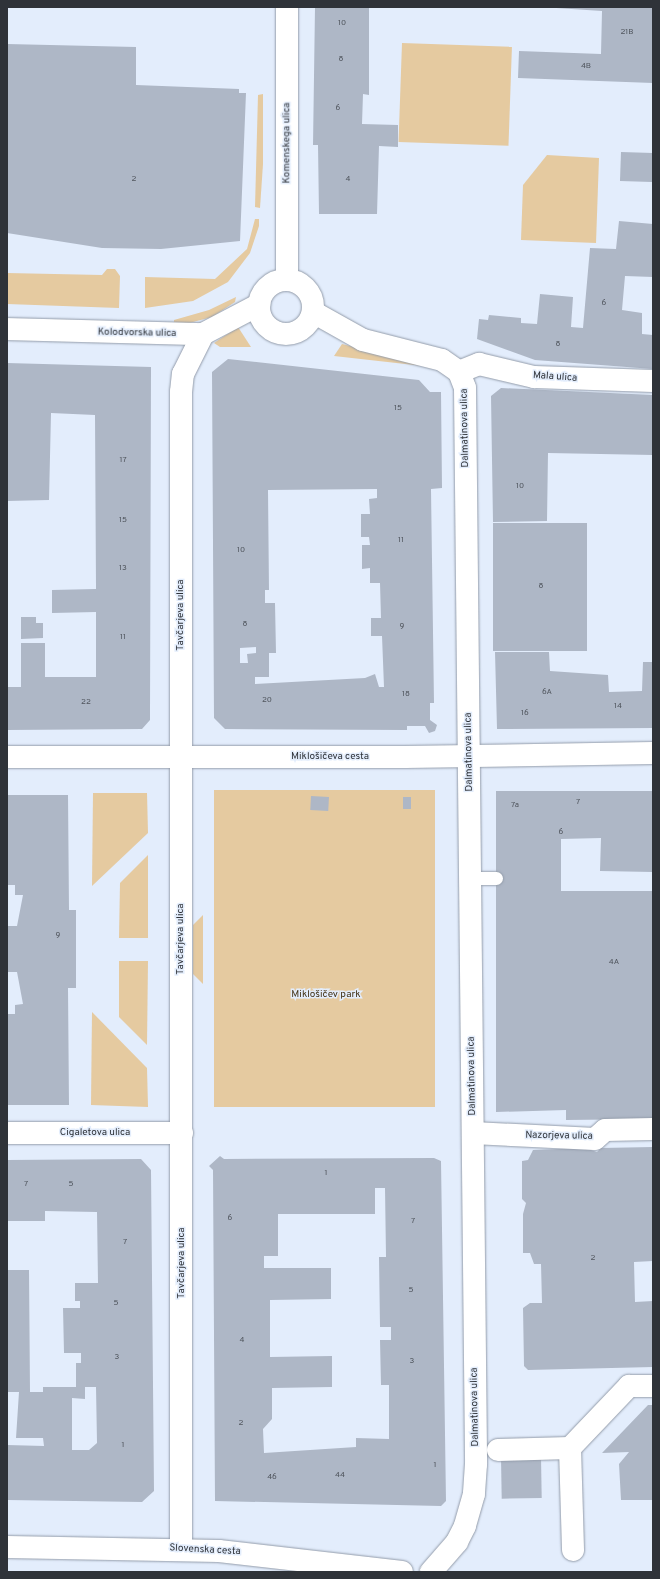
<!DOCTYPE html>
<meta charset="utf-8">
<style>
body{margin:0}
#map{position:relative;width:660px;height:1579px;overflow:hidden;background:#e3edfc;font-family:Overpass,sans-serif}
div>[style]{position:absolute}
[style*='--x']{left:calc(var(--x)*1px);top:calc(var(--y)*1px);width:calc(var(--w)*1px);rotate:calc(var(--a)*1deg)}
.green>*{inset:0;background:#e5caa0;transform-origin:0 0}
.building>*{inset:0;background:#aeb7c6;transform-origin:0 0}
.roads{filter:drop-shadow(0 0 1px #939caa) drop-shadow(0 0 1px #939caa)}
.lane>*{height:13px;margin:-6.5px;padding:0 6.5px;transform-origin:6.5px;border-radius:6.5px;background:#fff}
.street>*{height:22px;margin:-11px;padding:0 11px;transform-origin:11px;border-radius:11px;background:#fff}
.secondary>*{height:22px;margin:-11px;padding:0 11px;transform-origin:11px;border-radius:11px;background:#fff}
.secondary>.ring{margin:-11px;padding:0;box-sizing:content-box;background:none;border:22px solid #fff;border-radius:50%}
span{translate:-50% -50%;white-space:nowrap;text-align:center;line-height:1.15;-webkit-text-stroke:3px #e3edfc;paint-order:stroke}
.number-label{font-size:8px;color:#4f545c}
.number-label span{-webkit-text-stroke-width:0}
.street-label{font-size:10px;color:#2f3339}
.park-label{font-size:10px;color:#443316}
.frame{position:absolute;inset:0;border:8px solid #2f3339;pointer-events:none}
</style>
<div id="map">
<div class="green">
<div style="left:402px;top:43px;width:110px;height:99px;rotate:2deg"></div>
<div style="clip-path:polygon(263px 94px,263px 164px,260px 208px,255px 207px,258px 95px)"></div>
<div style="clip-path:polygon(547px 155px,599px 158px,596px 243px,521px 240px,523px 185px)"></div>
<div style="clip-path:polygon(255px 219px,259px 219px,259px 226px,250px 253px,228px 282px,193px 301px,145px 308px,145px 277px,215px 279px,247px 249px)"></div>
<div style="clip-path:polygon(107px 269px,115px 269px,120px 276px,119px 308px,7px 304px,7px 273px,102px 275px)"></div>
<div style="clip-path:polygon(236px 297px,235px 302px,212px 317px,174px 327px,174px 320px,209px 310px)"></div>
<div style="clip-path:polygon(238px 327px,251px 347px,220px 347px,214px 343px)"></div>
<div style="clip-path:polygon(342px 344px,423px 364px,423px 366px,334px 356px)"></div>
<div style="left:214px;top:790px;width:221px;height:317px"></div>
<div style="clip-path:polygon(93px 793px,147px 793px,148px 833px,92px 886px)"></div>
<div style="clip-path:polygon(148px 855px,148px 938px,119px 938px,120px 883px)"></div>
<div style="clip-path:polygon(203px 915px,203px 984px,193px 974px,193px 925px)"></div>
<div style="clip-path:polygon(119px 961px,148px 961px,147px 1045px,119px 1017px)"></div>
<div style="clip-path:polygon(92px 1012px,147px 1068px,148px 1107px,91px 1105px)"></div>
</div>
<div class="building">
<div style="clip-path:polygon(315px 7px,369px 7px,369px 95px,363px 94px,362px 124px,398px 125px,398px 147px,379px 146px,377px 214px,319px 214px,318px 145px,313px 145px)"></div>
<div style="clip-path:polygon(541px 7px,653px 7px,653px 83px,518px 78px,519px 51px,601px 54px,602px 11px)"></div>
<div style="clip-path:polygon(7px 44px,136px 47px,136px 85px,239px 89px,239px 93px,246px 93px,240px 241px,161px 249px,102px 248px,7px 233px)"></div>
<div style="left:621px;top:152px;width:32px;height:29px;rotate:2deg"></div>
<div style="clip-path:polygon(619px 221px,653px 224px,653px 277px,625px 276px,622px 310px,642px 313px,642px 334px,653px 335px,653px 369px,535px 360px,477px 339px,479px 319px,488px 320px,489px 315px,521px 318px,521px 323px,537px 324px,540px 294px,573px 297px,571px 327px,583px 328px,590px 248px,616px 249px)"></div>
<div style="clip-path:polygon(evenodd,228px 359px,419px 380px,430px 392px,441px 392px,442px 488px,431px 489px,434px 703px,430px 703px,430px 720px,437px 725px,435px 731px,429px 733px,425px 726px,407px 726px,407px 730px,225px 729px,214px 718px,212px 372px,228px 359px,377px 489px,377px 498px,369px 499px,370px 514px,361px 514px,361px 537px,369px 537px,370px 545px,362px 545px,362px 569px,370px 568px,370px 583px,380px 583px,381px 618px,371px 618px,371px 636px,382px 636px,384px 687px,379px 687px,375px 674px,365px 678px,255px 684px,255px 677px,269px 677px,269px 653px,276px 653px,275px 603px,265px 603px,265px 590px,269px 590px,268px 490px,377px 489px,228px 359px,256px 647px,256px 653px,247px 654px,248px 663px,240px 663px,240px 648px,256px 647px)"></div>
<div style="clip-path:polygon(7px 363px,151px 367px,150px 720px,142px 729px,7px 730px,7px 687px,21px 687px,21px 643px,45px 643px,45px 677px,96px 677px,96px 612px,52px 613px,52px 590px,96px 589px,95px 415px,51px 413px,49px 500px,7px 501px)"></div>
<div style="clip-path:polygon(501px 388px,653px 395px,653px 455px,548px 453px,547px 521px,493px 522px,491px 396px)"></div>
<div style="left:587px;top:523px;width:128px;height:94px;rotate:90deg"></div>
<div style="clip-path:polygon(21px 617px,36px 617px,36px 623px,43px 623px,43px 638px,21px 639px)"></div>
<div style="clip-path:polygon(495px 652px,549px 652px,550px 671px,608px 675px,609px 692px,642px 691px,643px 662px,653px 662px,653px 728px,497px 729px)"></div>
<div style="clip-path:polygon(496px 791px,653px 791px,653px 872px,600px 871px,601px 838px,561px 839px,561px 891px,653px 891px,653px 1119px,566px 1120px,566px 1110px,496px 1112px)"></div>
<div style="clip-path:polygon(7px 795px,68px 795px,69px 910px,76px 910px,76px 988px,68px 988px,69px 1105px,7px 1105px,7px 1014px,15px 1014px,15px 1005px,23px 1004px,17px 972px,7px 972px,7px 926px,17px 926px,23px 895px,15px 895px,15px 885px,7px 885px)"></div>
<div style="left:311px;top:796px;width:18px;height:14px;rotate:3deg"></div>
<div style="left:403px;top:797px;width:8px;height:12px"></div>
<div style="clip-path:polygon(653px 1147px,653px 1261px,634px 1262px,635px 1302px,653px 1301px,653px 1367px,528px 1370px,524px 1366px,523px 1308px,530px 1303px,542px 1303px,541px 1264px,534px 1264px,530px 1253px,523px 1253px,523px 1214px,526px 1203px,522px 1199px,522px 1161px,528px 1160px,533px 1150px,585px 1148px,597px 1152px,601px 1148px)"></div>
<div style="clip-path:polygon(evenodd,220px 1156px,224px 1159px,434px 1158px,441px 1161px,446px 1501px,441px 1506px,215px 1501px,213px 1170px,209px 1166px,220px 1156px,375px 1188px,385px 1188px,386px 1257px,379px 1257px,380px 1327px,391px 1327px,391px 1340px,380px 1340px,381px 1385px,389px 1385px,389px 1439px,356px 1438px,356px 1447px,264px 1453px,263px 1429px,272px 1419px,272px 1388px,332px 1387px,332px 1356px,270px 1357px,270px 1300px,331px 1299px,331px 1268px,264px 1268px,264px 1256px,278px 1256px,278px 1214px,375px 1214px,375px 1188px)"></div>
<div style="clip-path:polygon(evenodd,141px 1159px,151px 1170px,154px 1491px,142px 1502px,7px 1500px,7px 1445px,44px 1446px,43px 1438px,16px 1438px,19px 1392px,7px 1392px,7px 1270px,29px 1270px,30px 1392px,43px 1392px,43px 1387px,76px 1387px,76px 1363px,81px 1363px,81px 1353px,64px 1353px,63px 1308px,80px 1308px,80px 1301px,75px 1301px,75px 1283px,98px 1283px,97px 1212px,45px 1211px,45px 1221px,8px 1221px,7px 1160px,141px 1159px,85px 1387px,96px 1387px,97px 1443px,89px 1450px,72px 1450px,72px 1398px,85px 1399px,85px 1387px)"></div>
<div style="clip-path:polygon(648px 1405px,653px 1405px,653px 1500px,621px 1500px,619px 1464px,629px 1452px,602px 1453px)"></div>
<div style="left:541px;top:1457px;width:41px;height:40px;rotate:89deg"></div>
</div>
<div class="roads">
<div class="lane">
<div style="--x:470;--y:878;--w:26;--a:0"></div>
</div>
<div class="street">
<div style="--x:7;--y:329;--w:196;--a:1.5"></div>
<div style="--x:459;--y:372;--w:22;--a:-22"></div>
<div style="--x:479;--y:364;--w:57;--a:13.3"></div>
<div style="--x:534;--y:377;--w:119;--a:1.9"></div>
<div style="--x:7;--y:757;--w:398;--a:0"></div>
<div style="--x:405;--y:757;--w:248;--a:-0.9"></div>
<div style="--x:7;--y:1133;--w:175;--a:0"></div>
<div style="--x:473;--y:1133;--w:122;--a:2.8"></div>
<div style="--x:595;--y:1139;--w:13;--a:-42"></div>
<div style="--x:605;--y:1130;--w:48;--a:-1.2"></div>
<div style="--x:570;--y:1448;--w:102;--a:88.3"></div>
<div style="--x:498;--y:1450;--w:72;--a:-1.6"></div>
<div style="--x:570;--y:1448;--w:86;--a:-46.4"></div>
<div style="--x:629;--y:1386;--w:24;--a:0"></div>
</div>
<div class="secondary">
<div style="--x:287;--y:7;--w:273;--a:90"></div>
<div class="ring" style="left:259px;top:280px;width:32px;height:32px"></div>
<div style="--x:313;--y:312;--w:57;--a:29.2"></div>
<div style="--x:363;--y:340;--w:81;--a:14.2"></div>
<div style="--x:442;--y:360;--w:21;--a:35"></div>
<div style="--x:459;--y:372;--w:17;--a:69"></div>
<div style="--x:465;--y:388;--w:1076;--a:89.41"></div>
<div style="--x:476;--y:1464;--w:30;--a:94"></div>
<div style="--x:474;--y:1494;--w:33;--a:106"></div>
<div style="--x:465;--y:1526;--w:18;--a:117"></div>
<div style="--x:457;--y:1542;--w:40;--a:131"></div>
<div style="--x:7;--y:1547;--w:212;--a:1.1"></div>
<div style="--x:219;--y:1551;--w:184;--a:6.5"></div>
<div style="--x:181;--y:1548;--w:1156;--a:-90"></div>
<div style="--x:181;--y:392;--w:18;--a:-84"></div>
<div style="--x:183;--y:374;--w:45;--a:-63.4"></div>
<div style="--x:203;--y:334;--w:64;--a:-27.8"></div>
</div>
</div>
<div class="number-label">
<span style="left:342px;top:24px">10</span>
<span style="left:627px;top:33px">21B</span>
<span style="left:341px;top:60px">8</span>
<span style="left:586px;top:67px">4B</span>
<span style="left:338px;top:109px">6</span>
<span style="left:134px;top:180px">2</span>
<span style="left:348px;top:180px">4</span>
<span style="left:604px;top:304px">6</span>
<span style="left:558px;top:345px">8</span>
<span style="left:398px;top:409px">15</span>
<span style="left:123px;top:461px">17</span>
<span style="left:520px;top:487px">10</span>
<span style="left:123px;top:521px">15</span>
<span style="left:401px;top:541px">11</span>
<span style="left:241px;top:551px">10</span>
<span style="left:123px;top:569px">13</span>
<span style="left:541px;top:587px">8</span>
<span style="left:245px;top:625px">8</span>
<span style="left:402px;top:627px">9</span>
<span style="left:123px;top:638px">11</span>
<span style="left:547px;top:693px">6A</span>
<span style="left:406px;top:695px">18</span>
<span style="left:267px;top:701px">20</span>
<span style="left:86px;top:703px">22</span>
<span style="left:618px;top:707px">14</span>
<span style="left:525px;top:714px">16</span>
<span style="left:578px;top:803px">7</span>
<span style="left:515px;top:806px">7a</span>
<span style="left:561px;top:833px">6</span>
<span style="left:58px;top:936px">9</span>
<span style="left:614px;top:963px">4A</span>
<span style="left:326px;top:1174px">1</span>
<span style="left:26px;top:1185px">7</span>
<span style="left:71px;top:1185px">5</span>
<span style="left:230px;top:1219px">6</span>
<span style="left:413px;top:1222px">7</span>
<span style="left:125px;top:1243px">7</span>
<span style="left:593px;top:1259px">2</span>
<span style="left:411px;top:1291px">5</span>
<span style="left:116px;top:1304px">5</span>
<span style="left:242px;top:1341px">4</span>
<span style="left:117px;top:1358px">3</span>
<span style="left:412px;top:1362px">3</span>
<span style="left:241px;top:1424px">2</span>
<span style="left:123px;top:1446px">1</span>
<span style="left:435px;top:1466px">1</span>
<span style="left:340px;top:1476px">44</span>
<span style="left:272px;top:1478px">46</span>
</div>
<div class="street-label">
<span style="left:287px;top:143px;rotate:-90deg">Komenskega ulica</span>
<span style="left:137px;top:333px;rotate:1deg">Kolodvorska ulica</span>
<span style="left:555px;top:377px;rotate:4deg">Mala ulica</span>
<span style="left:465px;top:428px;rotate:-91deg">Dalmatinova ulica</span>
<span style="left:181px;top:615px;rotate:-90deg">Tavčarjeva ulica</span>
<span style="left:469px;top:752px;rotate:-91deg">Dalmatinova ulica</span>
<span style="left:330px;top:757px">Miklošičeva cesta</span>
<span style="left:181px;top:939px;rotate:-90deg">Tavčarjeva ulica</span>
<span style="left:472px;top:1076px;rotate:-91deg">Dalmatinova ulica</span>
<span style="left:95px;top:1133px">Cigaletova ulica</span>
<span style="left:559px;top:1136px;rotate:1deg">Nazorjeva ulica</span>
<span style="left:182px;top:1263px;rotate:-90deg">Tavčarjeva ulica</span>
<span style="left:475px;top:1407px;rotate:-91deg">Dalmatinova ulica</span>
<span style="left:205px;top:1550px;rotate:3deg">Slovenska cesta</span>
</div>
<div class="park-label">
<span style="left:326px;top:995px">Miklošičev park</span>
</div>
<div class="frame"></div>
</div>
